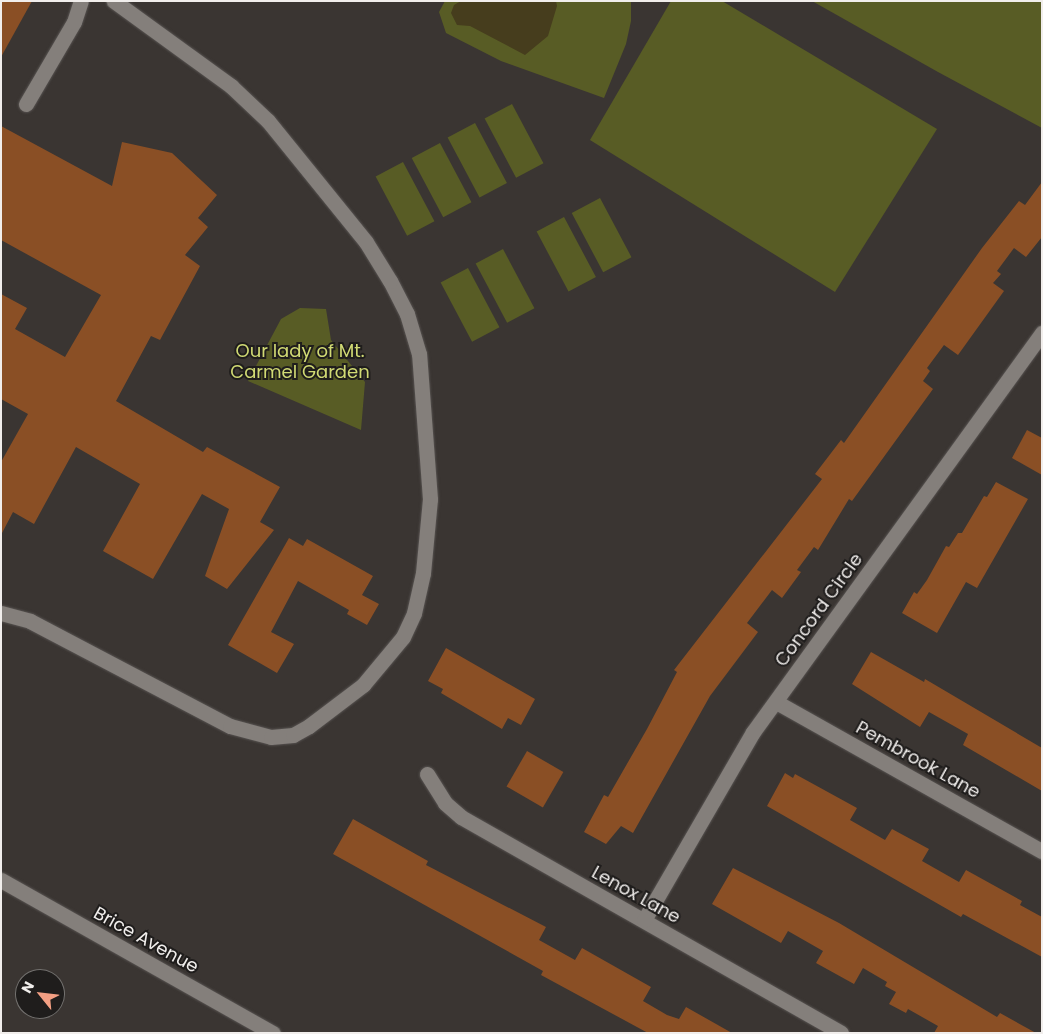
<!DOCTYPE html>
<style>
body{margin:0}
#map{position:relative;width:1043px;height:1034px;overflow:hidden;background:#3a3532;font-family:Poppins,sans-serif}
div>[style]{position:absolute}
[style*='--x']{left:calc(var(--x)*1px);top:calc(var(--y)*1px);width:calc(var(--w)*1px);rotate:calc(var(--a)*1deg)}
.green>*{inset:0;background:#585c25;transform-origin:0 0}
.sand>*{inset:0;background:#463d1d}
.building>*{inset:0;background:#8a4f25;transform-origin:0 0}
.roads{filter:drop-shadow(0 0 1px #575351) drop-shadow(0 0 1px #575351)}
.minor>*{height:15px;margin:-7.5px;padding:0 7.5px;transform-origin:7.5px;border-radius:7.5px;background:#847f7b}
span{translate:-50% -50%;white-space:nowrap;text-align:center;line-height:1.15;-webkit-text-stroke:4px #1f1d1c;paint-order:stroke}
.park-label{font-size:18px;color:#d1da74}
.street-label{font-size:18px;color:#f1eeec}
.frame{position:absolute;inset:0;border:2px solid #f1eeec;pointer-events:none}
.north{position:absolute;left:15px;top:969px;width:50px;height:50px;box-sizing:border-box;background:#1f1d1c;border:1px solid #73716f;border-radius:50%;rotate:299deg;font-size:14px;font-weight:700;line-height:20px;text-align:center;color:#f1eeec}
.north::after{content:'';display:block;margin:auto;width:18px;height:22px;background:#f39f83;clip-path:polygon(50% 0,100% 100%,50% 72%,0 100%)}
</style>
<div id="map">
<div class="green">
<div style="clip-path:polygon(445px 1px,631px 1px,631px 21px,626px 44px,604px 98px,501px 61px,446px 33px,439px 12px)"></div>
<div style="clip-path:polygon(671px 1px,722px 1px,937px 129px,835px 292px,590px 140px)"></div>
<div style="clip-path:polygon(812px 1px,1042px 1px,1042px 128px,938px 72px)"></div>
<div style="left:512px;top:104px;width:67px;height:31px;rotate:62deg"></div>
<div style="left:475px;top:123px;width:68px;height:31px;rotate:62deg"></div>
<div style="left:440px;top:143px;width:67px;height:32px;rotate:62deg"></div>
<div style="left:403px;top:162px;width:67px;height:31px;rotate:62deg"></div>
<div style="left:600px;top:198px;width:67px;height:32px;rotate:62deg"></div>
<div style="left:564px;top:217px;width:68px;height:31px;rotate:62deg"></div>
<div style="left:503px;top:249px;width:67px;height:31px;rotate:62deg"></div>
<div style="left:468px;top:268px;width:67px;height:31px;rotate:62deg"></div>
<div style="clip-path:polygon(300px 308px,326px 309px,331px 340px,365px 382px,361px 430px,248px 381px,281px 319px)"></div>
</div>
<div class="sand">
<div style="clip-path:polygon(461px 1px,556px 1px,557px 6px,548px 36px,525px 55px,470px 26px,457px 25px,451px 13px,454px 5px)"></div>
</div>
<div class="building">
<div style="clip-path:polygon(1px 1px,32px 1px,1px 57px)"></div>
<div style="clip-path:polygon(1px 126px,112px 186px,122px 142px,172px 153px,217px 195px,198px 218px,208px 227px,185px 255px,200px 266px,160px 340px,151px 336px,116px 401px,203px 452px,207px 447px,280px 487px,260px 522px,274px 530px,227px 589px,205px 576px,229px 509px,202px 494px,153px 579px,103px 551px,140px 484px,76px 447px,34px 524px,13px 512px,1px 535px,1px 462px,28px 414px,1px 399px,1px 294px,27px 308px,15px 329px,65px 357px,101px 295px,1px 240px)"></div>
<div style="clip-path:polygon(1042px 182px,1042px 237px,1026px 257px,1014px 248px,997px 271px,1001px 274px,993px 283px,1004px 291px,958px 355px,944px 345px,927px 368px,930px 371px,923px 381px,933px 389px,852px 501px,849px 499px,818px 550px,814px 547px,797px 570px,801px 572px,782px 598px,772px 590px,747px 623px,758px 632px,710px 696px,633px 833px,621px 826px,606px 844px,584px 832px,604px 795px,608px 797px,647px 729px,677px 672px,674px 670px,822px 479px,815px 474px,841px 440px,844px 443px,982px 248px,1019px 201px,1025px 205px)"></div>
<div style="clip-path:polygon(1027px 430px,1042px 438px,1042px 475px,1012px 458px)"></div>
<div style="clip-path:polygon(996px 482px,1028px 499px,977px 588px,966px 582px,937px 633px,902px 613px,914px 592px,917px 594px,927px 580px,946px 546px,949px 547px,958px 533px,962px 533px,984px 496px,987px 497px)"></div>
<div style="clip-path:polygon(289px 538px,303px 546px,307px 539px,373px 576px,362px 595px,379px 604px,367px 625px,347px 614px,349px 610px,298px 581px,271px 632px,294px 644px,277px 673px,228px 645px)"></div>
<div style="clip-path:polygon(446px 648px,535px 699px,521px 725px,508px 718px,502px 729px,441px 693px,443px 689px,428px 681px)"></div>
<div style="clip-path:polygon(871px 652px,924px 682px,925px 679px,1042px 748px,1042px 791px,963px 745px,968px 734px,929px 712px,920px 727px,852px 684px)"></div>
<div style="left:527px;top:751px;width:42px;height:41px;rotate:30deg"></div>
<div style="clip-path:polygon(785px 773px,793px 778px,795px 774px,857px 808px,850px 820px,885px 840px,892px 829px,929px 849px,922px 861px,959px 882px,966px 870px,1022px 901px,1020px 905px,1042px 917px,1042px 957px,963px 914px,961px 917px,767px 806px)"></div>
<div style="clip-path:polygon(353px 819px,428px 861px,426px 865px,546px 927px,539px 940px,575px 960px,582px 948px,651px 987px,643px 1001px,667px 1015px,679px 1019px,686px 1007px,732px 1033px,648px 1033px,541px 975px,543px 971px,333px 854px)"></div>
<div style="clip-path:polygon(733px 868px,839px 923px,997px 1017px,1000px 1013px,1036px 1033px,934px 1033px,938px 1026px,908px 1009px,906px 1013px,889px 1004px,896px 992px,885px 986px,887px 982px,863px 968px,854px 984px,816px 963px,823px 951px,788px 931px,781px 943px,712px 904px)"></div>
</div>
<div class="roads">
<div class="minor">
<div style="--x:26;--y:104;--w:95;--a:-59.7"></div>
<div style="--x:74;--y:22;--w:22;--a:-72"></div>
<div style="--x:1;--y:613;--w:30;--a:15"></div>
<div style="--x:30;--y:621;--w:226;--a:27.7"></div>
<div style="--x:230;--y:726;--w:42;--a:15"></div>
<div style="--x:271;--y:737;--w:22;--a:-5"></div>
<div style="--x:293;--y:735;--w:18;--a:-29"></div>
<div style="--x:309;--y:726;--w:68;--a:-37.2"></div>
<div style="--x:363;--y:685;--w:62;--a:-50.2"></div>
<div style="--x:403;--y:637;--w:26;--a:-65"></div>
<div style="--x:414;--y:613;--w:41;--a:-77.3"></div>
<div style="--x:423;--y:573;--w:74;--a:-84.6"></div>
<div style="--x:430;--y:499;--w:145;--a:-94.3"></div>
<div style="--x:419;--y:354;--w:42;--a:-106.7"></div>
<div style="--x:407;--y:314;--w:37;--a:-117"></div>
<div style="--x:390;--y:281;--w:46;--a:-121.6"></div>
<div style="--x:366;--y:242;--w:156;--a:-129"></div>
<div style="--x:268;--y:121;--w:51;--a:-136.6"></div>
<div style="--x:231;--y:86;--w:145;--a:-144"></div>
<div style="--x:776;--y:702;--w:305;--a:29.3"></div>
<div style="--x:427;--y:774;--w:34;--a:58"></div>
<div style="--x:445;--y:803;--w:21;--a:41"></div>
<div style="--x:461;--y:817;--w:437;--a:29.6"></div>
<div style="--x:1;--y:880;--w:312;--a:29.4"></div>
<div style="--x:644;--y:920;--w:217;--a:-59.9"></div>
<div style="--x:753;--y:732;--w:493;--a:-54.1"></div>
</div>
</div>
<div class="park-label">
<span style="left:300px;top:362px">Our lady of Mt.<br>Carmel Garden</span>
</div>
<div class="street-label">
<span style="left:819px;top:610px;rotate:-54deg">Concord Circle</span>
<span style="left:918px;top:760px;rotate:29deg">Pembrook Lane</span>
<span style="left:636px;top:895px;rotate:29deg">Lenox Lane</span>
<span style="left:146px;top:940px;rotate:29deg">Brice Avenue</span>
</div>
<div class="frame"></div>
<div class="north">N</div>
</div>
